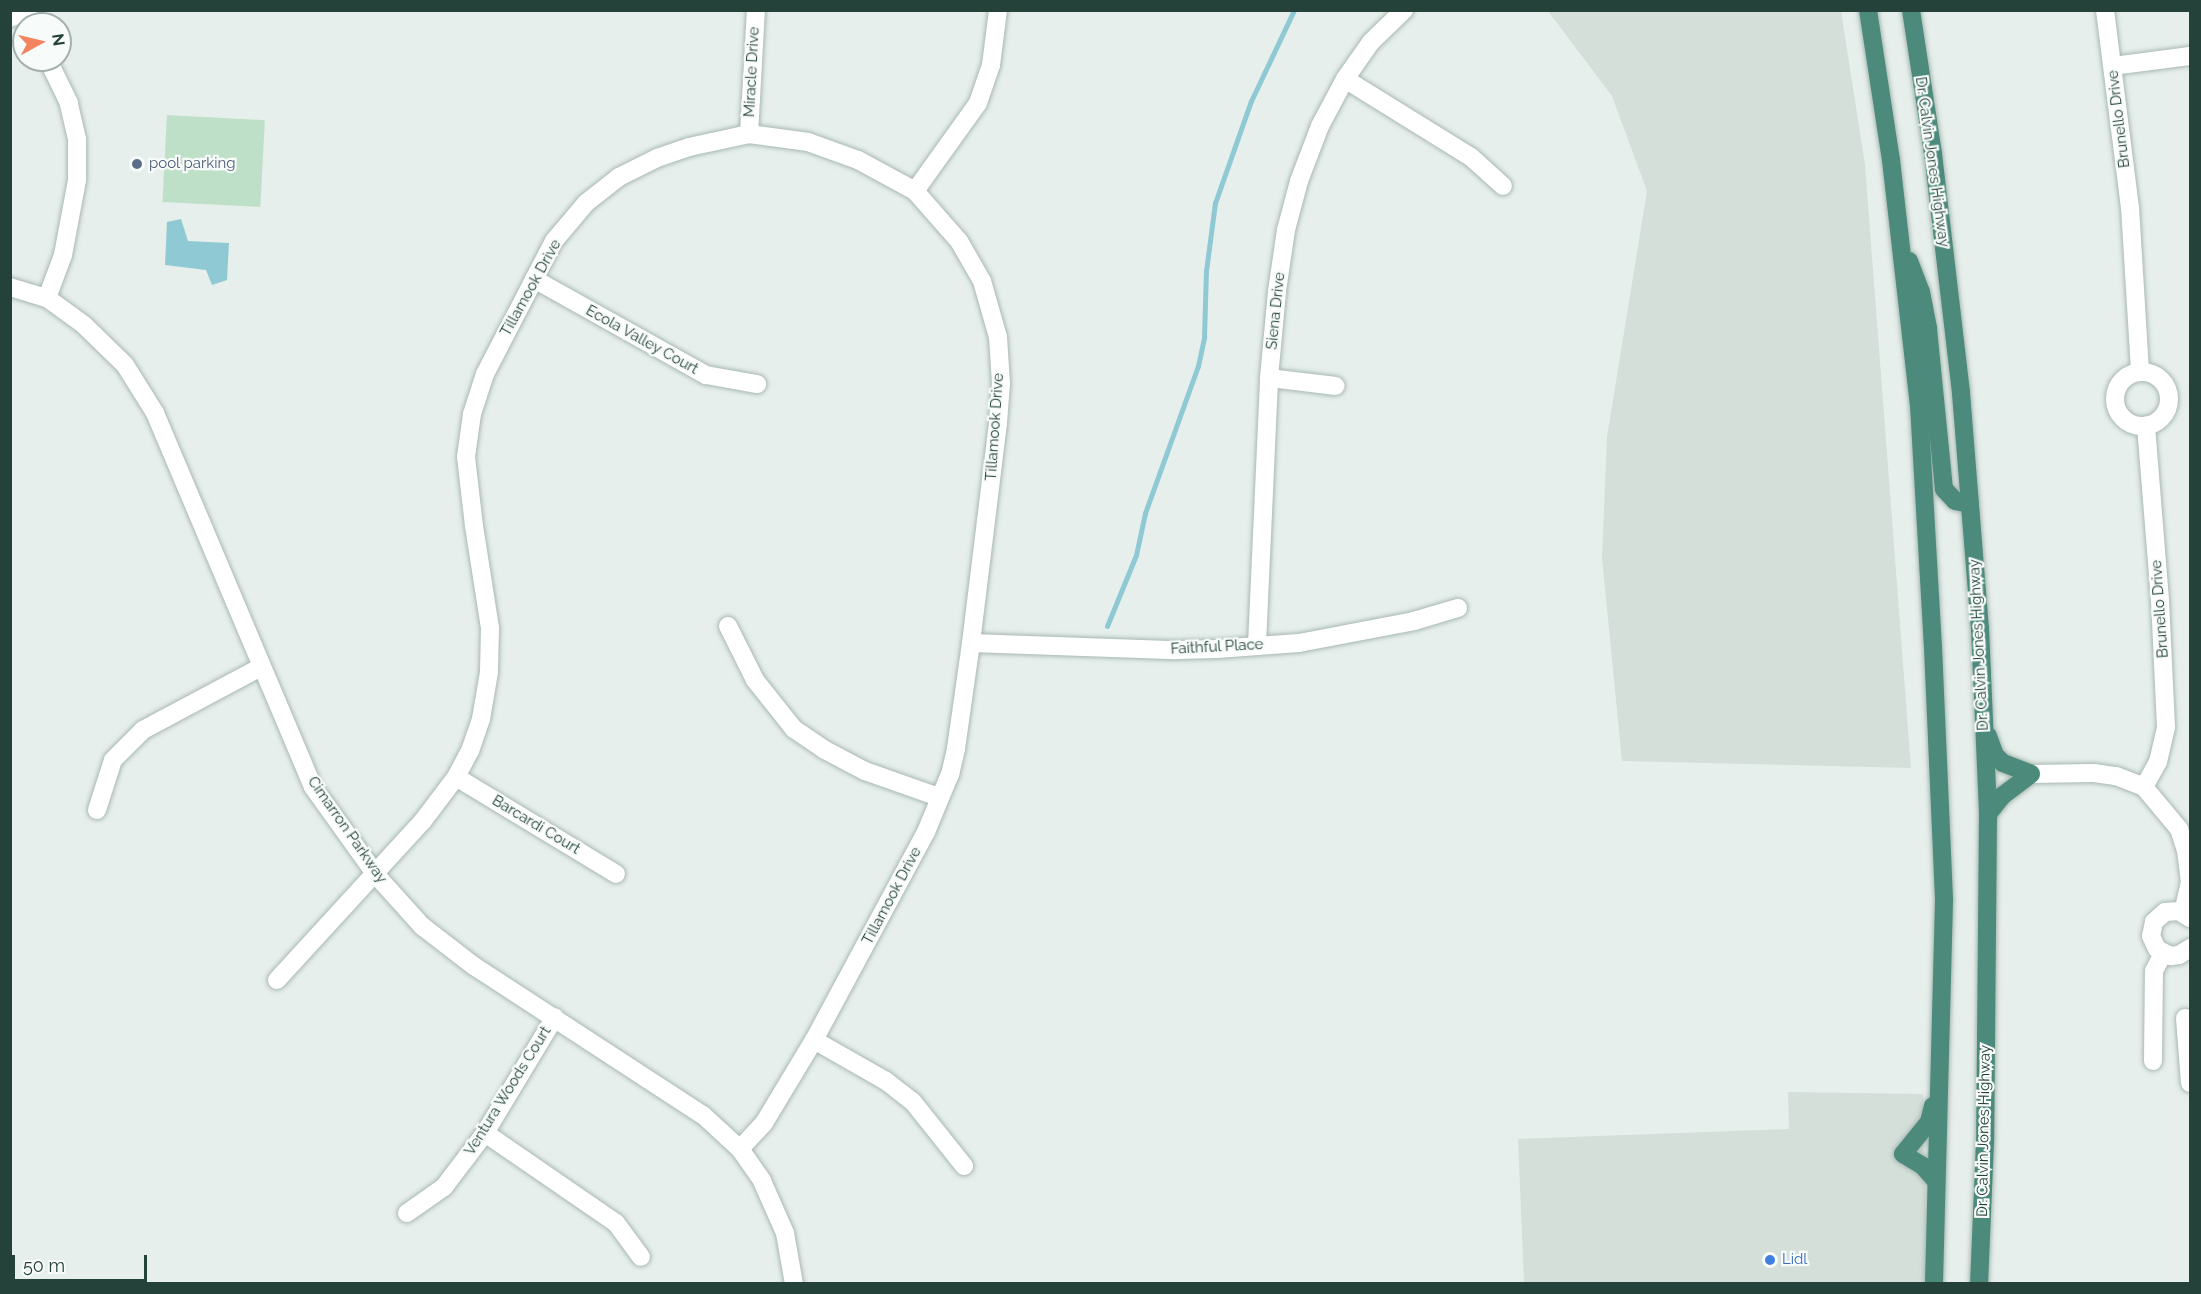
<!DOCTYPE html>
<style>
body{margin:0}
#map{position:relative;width:2201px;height:1294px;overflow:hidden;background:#e6efeb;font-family:Raleway,sans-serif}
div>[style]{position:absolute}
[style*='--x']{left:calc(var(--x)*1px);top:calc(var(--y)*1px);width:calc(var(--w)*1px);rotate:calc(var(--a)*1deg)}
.built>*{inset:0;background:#d4dfda}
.green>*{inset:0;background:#bfe0c8;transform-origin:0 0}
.water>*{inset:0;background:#8ec9d4}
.stream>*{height:5px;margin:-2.5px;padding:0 2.5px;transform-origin:2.5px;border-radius:2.5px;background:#8ec9d4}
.roads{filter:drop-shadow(0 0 2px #a8b8b2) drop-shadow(0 0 2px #a8b8b2)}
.minor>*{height:18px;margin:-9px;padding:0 9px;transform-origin:9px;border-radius:9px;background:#fff}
.minor>.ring{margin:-9px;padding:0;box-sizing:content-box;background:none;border:18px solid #fff;border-radius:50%}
.trunk>*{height:18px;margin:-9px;padding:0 9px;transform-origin:9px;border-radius:9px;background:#4c8a7c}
.dots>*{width:16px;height:16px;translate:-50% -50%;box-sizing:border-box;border:3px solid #f7fbf9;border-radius:50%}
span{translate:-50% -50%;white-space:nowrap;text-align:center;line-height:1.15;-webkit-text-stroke:4.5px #f7fbf9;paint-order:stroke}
.street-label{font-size:15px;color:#24423a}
.service-label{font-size:15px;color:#4e5e75}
.left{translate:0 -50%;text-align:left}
.shop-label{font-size:15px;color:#366cbe}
.frame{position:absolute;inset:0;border:12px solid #24423a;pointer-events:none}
.north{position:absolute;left:12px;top:12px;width:60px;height:60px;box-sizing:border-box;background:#f7fbf9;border:2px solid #a3b1ad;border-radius:50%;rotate:82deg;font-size:16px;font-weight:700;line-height:24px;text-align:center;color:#24423a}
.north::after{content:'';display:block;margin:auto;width:21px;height:27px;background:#f4845f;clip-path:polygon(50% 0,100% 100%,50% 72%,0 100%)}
.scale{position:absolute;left:12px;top:1255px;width:135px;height:27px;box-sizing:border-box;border:3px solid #24423a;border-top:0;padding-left:8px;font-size:18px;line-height:21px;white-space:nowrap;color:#24423a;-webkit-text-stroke:4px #f7fbf9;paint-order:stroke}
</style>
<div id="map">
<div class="built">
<div style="clip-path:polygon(1548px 11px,1841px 11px,1865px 165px,1911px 768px,1622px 761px,1602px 558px,1607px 437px,1647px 191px,1612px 96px)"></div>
<div style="clip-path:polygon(1788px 1092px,1923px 1094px,1927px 1283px,1524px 1283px,1518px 1139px,1789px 1129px)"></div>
</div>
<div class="green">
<div style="left:167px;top:115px;width:98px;height:87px;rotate:3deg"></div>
</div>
<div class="water">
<div style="clip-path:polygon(181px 219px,188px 241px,229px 243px,227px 280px,212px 285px,206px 270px,165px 265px,167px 222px)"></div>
</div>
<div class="stream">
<div style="--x:1107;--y:626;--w:77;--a:-67.8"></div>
<div style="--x:1136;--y:555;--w:43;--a:-77.9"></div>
<div style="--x:1145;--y:513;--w:156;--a:-70.2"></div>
<div style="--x:1198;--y:366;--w:30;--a:-78"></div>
<div style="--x:1204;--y:337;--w:66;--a:-88.3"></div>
<div style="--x:1206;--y:271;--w:69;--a:-82.5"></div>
<div style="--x:1215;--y:203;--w:108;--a:-70.6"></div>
<div style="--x:1251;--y:101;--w:101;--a:-64.7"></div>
</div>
<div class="roads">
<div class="minor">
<div style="--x:2105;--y:10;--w:199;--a:82.8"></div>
<div style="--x:2130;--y:207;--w:165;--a:86.5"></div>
<div style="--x:10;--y:18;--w:21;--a:-23"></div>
<div style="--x:2113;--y:66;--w:78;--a:-7.4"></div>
<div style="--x:1345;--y:79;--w:148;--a:31.8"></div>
<div style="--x:1471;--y:157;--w:43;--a:42.2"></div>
<div style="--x:749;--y:134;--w:124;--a:-86.8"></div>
<div style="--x:915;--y:191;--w:108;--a:-54.4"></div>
<div style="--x:978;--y:103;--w:40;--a:-71.1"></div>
<div style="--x:991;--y:65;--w:55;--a:-82.7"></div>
<div style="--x:534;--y:279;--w:197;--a:29.2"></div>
<div style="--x:706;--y:375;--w:52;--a:10"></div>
<div style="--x:10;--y:287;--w:39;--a:17"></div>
<div style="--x:47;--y:298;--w:46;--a:36.1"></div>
<div style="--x:84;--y:325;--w:57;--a:44.3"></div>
<div style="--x:125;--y:365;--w:57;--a:58"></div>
<div style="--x:155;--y:413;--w:406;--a:67.1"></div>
<div style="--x:313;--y:787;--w:108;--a:54.4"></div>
<div style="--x:376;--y:875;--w:69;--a:48"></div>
<div style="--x:422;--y:926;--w:66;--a:37.6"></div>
<div style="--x:474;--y:966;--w:273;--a:33.1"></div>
<div style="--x:703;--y:1115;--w:50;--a:42.6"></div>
<div style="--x:740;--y:1149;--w:39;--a:55"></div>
<div style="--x:762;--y:1181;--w:57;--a:66.1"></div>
<div style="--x:785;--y:1233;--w:52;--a:80"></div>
<div style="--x:47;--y:298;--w:46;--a:-69.6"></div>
<div style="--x:63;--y:255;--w:76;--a:-79.4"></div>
<div style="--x:77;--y:180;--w:41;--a:-90"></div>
<div style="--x:77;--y:139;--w:37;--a:-103"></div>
<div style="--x:69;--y:103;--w:48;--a:-116"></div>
<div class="ring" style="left:2115px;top:372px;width:36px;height:36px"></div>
<div style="--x:1269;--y:378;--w:67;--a:6.8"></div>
<div style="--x:728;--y:626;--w:60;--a:63.4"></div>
<div style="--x:755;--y:680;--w:63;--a:51.5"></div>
<div style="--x:794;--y:729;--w:37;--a:34"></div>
<div style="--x:825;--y:750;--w:45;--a:27.7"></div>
<div style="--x:865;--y:771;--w:78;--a:19.4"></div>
<div style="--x:971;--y:643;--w:205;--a:2"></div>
<div style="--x:1176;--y:650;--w:41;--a:-1.4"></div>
<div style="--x:1217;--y:649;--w:82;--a:-4.2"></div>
<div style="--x:1299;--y:643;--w:117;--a:-10.8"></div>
<div style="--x:1414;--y:621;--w:46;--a:-16.5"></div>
<div style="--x:1257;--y:645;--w:267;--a:-87.4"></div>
<div style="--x:1269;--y:378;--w:87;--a:-84.7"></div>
<div style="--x:1277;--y:291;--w:62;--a:-81.6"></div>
<div style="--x:1286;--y:230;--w:51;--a:-75.1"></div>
<div style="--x:1299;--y:181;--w:59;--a:-69.1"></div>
<div style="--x:1320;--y:126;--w:53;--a:-62"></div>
<div style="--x:1345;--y:79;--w:45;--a:-54.9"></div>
<div style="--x:1371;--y:42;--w:46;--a:-44.1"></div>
<div style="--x:2031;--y:774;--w:63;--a:-0.9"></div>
<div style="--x:2094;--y:773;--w:22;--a:8"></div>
<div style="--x:2116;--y:776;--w:30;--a:21"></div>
<div style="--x:2144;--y:787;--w:55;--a:50.2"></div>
<div style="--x:2179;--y:829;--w:22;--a:72"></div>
<div style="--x:2186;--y:850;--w:32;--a:83"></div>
<div style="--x:2190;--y:882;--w:32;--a:103"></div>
<div style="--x:456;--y:777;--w:187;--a:31.2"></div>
<div style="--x:2144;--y:787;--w:29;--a:-61"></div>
<div style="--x:2158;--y:762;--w:36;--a:-77"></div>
<div style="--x:2166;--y:727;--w:127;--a:-92.7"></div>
<div style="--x:2160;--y:600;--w:175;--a:-94.6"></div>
<div style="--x:97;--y:810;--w:52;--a:-72.3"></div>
<div style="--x:113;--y:760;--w:42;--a:-45"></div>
<div style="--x:143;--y:730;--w:134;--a:-28.1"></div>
<div style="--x:2190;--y:918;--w:13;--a:-148"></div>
<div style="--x:2179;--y:911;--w:14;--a:176"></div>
<div style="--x:2165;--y:912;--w:15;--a:138"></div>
<div style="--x:2154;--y:922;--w:14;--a:102"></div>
<div style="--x:2151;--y:936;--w:14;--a:65"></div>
<div style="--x:2157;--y:949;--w:16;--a:27"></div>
<div style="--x:2171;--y:956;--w:8;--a:-7"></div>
<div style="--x:2179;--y:955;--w:13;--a:-32"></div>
<div style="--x:277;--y:980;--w:214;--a:-47.5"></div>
<div style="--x:422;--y:822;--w:56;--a:-52.9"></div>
<div style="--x:456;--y:777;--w:30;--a:-62"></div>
<div style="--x:470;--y:751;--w:34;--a:-71"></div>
<div style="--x:481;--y:719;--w:48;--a:-80.3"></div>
<div style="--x:489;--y:672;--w:44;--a:-88.7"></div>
<div style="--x:490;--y:628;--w:103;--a:-98.9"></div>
<div style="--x:474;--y:526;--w:69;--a:-96.6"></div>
<div style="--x:466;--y:457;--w:43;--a:-82.1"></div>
<div style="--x:472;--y:414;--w:42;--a:-72"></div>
<div style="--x:485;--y:374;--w:150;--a:-62.6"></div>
<div style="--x:554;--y:241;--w:50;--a:-49.9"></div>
<div style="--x:586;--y:203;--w:42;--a:-38.2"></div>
<div style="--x:619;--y:177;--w:42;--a:-26.6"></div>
<div style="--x:657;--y:158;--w:34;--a:-19"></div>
<div style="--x:689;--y:147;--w:61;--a:-12.2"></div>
<div style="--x:749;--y:134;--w:60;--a:7.7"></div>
<div style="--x:808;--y:142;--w:53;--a:19.8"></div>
<div style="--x:858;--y:160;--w:65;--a:28.5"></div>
<div style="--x:915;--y:191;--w:67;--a:48.7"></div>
<div style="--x:959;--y:241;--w:46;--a:60.1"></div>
<div style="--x:982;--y:281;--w:58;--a:74.1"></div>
<div style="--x:998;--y:337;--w:46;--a:86.3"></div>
<div style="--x:1001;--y:383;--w:40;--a:94.3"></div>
<div style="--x:998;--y:423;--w:222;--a:97"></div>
<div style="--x:971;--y:643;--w:107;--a:98.1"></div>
<div style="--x:956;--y:749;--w:26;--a:103"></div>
<div style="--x:950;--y:774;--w:63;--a:112.5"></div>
<div style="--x:926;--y:832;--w:236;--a:118.3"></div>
<div style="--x:814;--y:1040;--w:97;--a:121.1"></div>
<div style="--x:764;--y:1123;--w:35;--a:133"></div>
<div style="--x:2185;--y:1018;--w:65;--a:85.6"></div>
<div style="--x:814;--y:1040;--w:83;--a:29.7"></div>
<div style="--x:886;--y:1081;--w:34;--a:38"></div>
<div style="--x:913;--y:1102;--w:82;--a:51.4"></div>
<div style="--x:2153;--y:1061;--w:90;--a:-89.4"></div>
<div style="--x:2154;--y:971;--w:20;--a:-63"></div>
<div style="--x:485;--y:1133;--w:159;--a:34.5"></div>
<div style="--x:616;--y:1223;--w:42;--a:53.7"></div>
<div style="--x:407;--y:1213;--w:45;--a:-35.1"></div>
<div style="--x:444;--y:1187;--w:68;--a:-52.8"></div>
<div style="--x:485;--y:1133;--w:135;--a:-58.9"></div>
</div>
<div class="trunk">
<div style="--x:1868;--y:10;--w:152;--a:81.3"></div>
<div style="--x:1891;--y:160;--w:247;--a:83.5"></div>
<div style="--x:1919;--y:405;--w:242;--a:86.7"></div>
<div style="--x:1933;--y:647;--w:254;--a:87.5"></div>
<div style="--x:1944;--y:901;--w:383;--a:91.5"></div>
<div style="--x:1911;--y:10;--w:146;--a:81.3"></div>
<div style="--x:1933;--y:154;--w:241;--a:83.3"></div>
<div style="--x:1961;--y:393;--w:237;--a:85.4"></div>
<div style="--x:1980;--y:629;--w:185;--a:87.5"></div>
<div style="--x:1988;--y:814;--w:328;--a:90.5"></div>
<div style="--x:1985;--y:1142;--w:142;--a:92.4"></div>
<div style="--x:1909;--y:261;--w:33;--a:69"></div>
<div style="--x:1921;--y:292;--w:38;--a:79"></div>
<div style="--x:1928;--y:329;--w:161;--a:84.3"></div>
<div style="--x:1944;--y:489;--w:16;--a:47"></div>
<div style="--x:1955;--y:501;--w:15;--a:11"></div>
<div style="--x:1988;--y:736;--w:20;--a:70"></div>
<div style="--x:1995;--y:755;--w:11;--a:45"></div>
<div style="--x:2003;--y:763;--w:30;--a:21"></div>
<div style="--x:1988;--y:814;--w:23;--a:-52"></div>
<div style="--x:2002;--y:796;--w:36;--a:-37"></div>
<div style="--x:1933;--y:1106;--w:16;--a:104"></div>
<div style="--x:1929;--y:1122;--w:41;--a:129.1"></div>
<div style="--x:1903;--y:1154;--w:23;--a:31"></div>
<div style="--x:1923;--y:1166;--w:20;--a:49"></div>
</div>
</div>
<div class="dots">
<div style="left:137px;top:164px;background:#5c6f8a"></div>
<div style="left:1770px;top:1260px;background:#3f7fe0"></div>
</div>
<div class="street-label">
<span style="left:752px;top:72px;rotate:-87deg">Miracle Drive</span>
<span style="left:2119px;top:119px;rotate:-97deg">Brunello Drive</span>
<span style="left:1932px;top:162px;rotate:82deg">Dr. Calvin Jones Highway</span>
<span style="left:531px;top:288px;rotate:-61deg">Tillamook Drive</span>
<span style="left:1276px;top:311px;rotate:-84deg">Siena Drive</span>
<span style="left:642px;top:340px;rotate:29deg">Ecola Valley Court</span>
<span style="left:995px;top:427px;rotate:-86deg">Tillamook Drive</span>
<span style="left:2160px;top:609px;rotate:-94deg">Brunello Drive</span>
<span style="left:1979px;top:645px;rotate:-93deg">Dr. Calvin Jones Highway</span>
<span style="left:1217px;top:647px;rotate:-3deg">Faithful Place</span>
<span style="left:536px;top:825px;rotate:31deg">Barcardi Court</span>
<span style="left:347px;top:830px;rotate:55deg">Cimarron Parkway</span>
<span style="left:892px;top:896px;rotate:-62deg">Tillamook Drive</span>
<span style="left:508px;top:1091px;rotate:-58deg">Ventura Woods Court</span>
<span style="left:1984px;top:1131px;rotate:-89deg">Dr. Calvin Jones Highway</span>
</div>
<div class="service-label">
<span class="left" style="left:149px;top:164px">pool parking</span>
</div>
<div class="shop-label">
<span class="left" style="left:1782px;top:1260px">Lidl</span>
</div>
<div class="frame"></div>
<div class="north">N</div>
<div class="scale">50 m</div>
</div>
